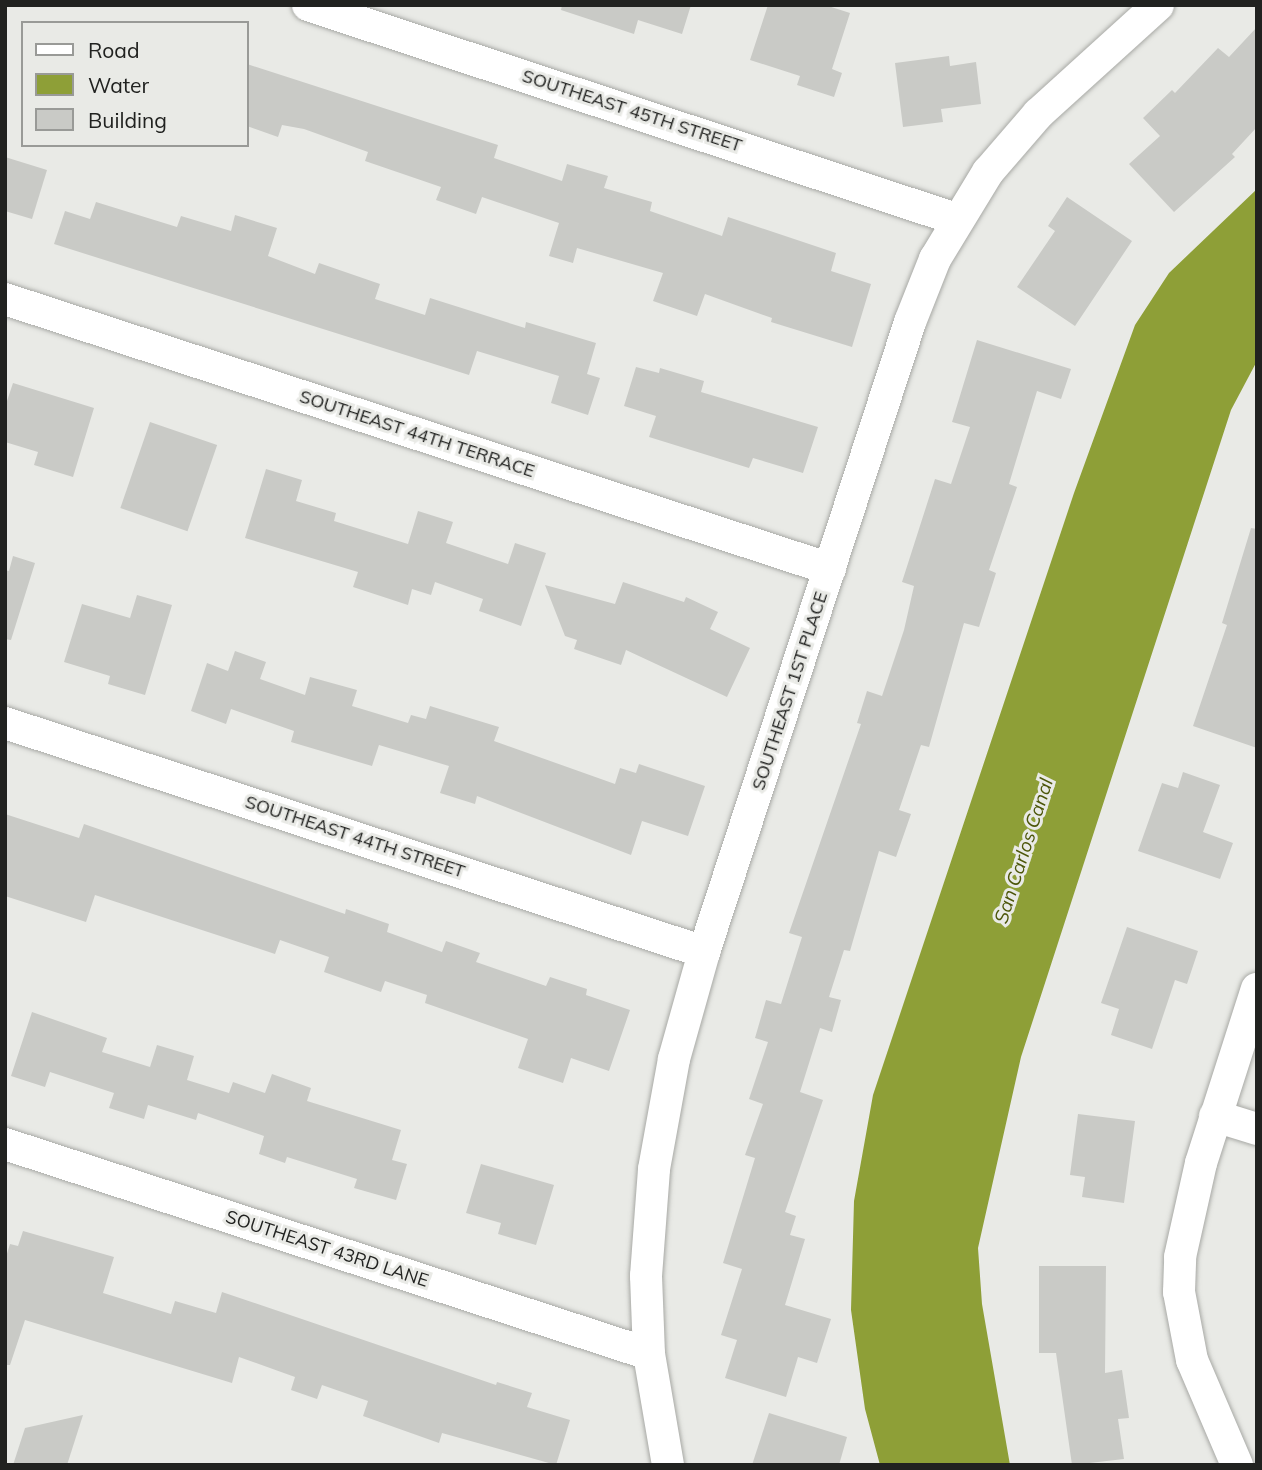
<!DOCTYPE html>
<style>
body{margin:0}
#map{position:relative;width:1262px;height:1470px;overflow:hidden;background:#e9eae6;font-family:Mulish,sans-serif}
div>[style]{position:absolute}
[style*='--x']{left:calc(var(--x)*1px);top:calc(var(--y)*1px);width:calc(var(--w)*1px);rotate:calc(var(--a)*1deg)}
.water>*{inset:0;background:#8e9f37}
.building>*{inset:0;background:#c9cac6;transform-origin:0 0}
.roads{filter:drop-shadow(0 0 2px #a8a9a5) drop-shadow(0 0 2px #a8a9a5)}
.street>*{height:32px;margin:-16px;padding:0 16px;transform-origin:16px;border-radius:16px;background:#fff}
span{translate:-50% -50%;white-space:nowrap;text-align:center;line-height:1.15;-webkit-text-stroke:6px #e9eae6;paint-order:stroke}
.street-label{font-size:18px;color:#212220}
.water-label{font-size:19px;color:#4c5609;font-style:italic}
.frame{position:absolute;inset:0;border:7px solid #212220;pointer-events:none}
.legend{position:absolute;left:21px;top:21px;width:228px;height:126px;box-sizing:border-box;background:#e9eae6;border:2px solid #999a97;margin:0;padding:9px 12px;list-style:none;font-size:21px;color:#212220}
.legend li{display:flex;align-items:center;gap:14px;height:35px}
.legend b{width:35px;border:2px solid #999a97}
</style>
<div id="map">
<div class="water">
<div style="clip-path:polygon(1257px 189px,1257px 361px,1231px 410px,1021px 1057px,978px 1248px,982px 1304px,1010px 1465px,880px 1465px,865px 1409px,851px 1310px,854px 1201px,873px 1095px,1074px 493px,1135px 325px,1169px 273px)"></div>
</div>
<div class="building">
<div style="clip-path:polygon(562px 5px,691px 5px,682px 34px,638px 20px,634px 34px,561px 10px)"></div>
<div style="clip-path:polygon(768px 5px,825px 5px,850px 13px,832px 69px,842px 73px,834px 97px,797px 85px,800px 76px,750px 60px)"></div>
<div style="clip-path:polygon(1257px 27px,1257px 127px,1232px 154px,1235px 157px,1174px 212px,1129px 164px,1160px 136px,1143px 118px,1172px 90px,1175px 93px,1218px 48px,1229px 57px)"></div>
<div style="clip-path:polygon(949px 56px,950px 66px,976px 62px,981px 104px,941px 109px,943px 122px,903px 127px,895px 63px)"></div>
<div style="clip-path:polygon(247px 64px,498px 145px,494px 158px,562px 181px,567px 164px,608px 176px,604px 188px,652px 202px,650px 211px,722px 236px,728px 217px,836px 253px,831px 271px,871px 284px,852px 347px,771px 322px,772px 318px,705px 294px,697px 316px,653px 301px,663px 273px,577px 248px,573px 263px,549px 256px,559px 223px,482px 197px,476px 214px,436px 200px,441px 187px,365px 161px,368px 152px,304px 129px,282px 125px,278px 137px,247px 126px)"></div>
<div style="clip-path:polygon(5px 157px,47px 170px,32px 219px,5px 211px)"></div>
<div style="clip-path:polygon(1067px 197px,1132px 241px,1075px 326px,1017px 287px,1055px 231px,1048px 226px)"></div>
<div style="clip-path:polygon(96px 202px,177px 227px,181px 216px,231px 231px,235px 215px,277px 228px,268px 256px,315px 274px,319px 263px,380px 284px,375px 299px,425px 315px,430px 298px,525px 328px,526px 322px,596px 343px,587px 374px,600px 378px,588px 415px,551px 403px,559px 376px,477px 351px,469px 375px,54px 244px,65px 211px,90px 219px)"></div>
<div style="clip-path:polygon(977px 340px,1071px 369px,1061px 399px,1037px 391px,1009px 484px,1017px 487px,989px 570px,996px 573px,979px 627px,964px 623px,929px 747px,921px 745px,899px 810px,911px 814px,896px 857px,879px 851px,850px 951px,844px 950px,829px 997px,841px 1000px,832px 1032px,820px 1028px,800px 1092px,823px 1100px,785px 1212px,796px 1216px,790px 1235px,805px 1239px,785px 1305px,831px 1319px,817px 1363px,798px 1357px,786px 1397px,725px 1378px,737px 1340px,721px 1335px,742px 1269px,723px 1263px,755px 1158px,745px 1155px,763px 1104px,749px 1099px,768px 1042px,755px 1038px,766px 1000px,781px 1004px,802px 937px,789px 933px,861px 724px,857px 723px,867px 691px,882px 696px,904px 630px,914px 586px,902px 582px,935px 479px,951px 484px,970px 427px,952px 422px)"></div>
<div style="clip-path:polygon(636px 367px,659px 373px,660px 368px,704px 381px,701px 392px,818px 427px,803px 473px,753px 458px,749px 468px,649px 437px,656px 416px,624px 406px)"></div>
<div style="clip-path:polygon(13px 383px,94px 408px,73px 477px,34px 465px,38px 452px,5px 442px,5px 407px)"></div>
<div style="left:150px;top:422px;width:71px;height:91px;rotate:19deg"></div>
<div style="clip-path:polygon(266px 469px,302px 480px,296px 501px,336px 513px,334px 521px,408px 544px,418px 511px,453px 522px,446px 543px,508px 564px,515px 543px,546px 553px,521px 626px,479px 611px,483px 599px,435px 582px,431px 595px,412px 589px,408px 605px,353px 587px,358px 572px,245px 538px)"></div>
<div style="clip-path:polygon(1251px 528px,1257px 529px,1257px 748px,1193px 726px,1227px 625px,1222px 623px)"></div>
<div style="clip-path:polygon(13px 556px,35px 563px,11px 640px,5px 639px,5px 570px,9px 571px)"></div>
<div style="clip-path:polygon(623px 582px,684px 602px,686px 597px,718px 612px,710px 629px,750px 648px,727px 697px,626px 650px,621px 665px,574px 649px,577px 640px,565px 636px,545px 585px,615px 604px)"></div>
<div style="clip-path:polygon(137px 595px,172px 605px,145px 695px,108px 684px,110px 676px,64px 662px,82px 604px,130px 618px)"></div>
<div style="clip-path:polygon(235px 651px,266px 662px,260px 679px,305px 695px,310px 677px,357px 690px,352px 706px,408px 723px,411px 715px,426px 719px,430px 706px,499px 727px,494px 741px,615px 784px,620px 768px,636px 773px,639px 764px,705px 786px,688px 836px,642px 821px,631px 855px,477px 796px,475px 804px,440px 793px,449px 766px,379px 745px,372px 766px,291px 742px,294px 731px,231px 709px,226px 724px,191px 711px,207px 663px,228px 671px)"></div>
<div style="clip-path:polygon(1183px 772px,1220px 785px,1203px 832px,1233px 843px,1220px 879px,1138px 851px,1162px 783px,1178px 788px)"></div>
<div style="clip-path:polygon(5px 814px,79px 838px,84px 824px,345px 914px,346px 909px,389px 924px,387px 932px,442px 952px,446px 941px,480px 953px,476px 962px,546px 986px,550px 977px,587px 989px,586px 995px,630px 1010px,609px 1071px,571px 1058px,563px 1083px,518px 1068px,528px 1039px,425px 1003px,427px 995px,385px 981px,381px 992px,324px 972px,329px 957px,280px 940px,275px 954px,95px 895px,86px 922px,5px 896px)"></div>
<div style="clip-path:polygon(1127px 927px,1198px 951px,1187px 984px,1175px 980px,1152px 1049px,1111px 1035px,1119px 1009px,1101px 1003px)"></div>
<div style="clip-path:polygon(32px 1012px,107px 1038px,102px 1052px,150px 1067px,157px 1045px,194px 1056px,187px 1080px,229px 1093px,233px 1082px,265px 1093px,272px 1074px,311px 1088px,307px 1101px,401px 1130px,392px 1160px,407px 1164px,396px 1200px,354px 1188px,357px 1179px,287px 1157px,285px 1163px,259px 1154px,264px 1136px,198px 1113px,196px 1120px,148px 1105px,144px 1119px,109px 1108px,114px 1093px,50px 1072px,45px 1087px,11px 1076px)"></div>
<div style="clip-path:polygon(1078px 1114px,1135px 1121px,1124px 1203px,1082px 1197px,1085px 1177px,1070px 1175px)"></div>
<div style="clip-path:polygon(481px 1164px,554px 1185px,536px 1245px,498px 1234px,501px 1223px,466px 1213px)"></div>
<div style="clip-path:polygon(23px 1231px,114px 1257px,103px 1293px,171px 1314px,175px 1301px,216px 1313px,222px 1292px,496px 1385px,497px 1382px,532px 1393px,527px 1407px,570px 1420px,556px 1465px,442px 1433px,439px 1443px,363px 1416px,368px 1401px,322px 1385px,317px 1399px,291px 1390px,295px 1377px,239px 1357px,232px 1383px,25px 1320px,10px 1365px,5px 1365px,5px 1260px,10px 1244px,18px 1246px)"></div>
<div style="clip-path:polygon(1039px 1266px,1106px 1266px,1105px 1373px,1122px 1370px,1129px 1418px,1118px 1419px,1124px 1459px,1072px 1465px,1056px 1353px,1039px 1353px)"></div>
<div style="clip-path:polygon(769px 1413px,847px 1437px,839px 1465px,752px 1465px)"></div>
<div style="clip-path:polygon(83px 1415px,67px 1465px,13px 1465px,25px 1428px)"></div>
</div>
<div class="roads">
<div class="street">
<div style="--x:308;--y:5;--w:682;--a:18.28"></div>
<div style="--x:5;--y:299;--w:868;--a:18.12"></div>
<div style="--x:5;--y:723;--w:736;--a:18.14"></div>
<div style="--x:1215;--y:1116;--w:44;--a:17.2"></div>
<div style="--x:5;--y:1144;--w:677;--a:18.06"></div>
<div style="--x:668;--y:1465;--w:113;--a:-99.7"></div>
<div style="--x:649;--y:1354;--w:78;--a:-92.2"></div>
<div style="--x:646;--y:1276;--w:107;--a:-85.7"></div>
<div style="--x:654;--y:1169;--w:112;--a:-79.7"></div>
<div style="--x:674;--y:1059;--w:111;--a:-74.3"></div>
<div style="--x:704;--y:952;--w:663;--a:-71.89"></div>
<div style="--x:910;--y:322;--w:68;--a:-68.4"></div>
<div style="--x:935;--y:259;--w:102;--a:-58.7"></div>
<div style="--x:988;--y:172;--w:77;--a:-49.2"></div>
<div style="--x:1038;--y:114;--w:162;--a:-42.2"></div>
<div style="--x:1237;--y:1465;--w:114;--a:-113.2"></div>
<div style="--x:1192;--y:1360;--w:69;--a:-100.8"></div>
<div style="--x:1179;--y:1292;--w:35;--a:-88"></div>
<div style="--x:1180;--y:1257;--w:96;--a:-77.4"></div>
<div style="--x:1201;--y:1163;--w:183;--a:-72.2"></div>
</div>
</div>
<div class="street-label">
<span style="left:632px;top:111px;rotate:18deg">SOUTHEAST 45TH STREET</span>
<span style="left:417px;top:434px;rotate:18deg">SOUTHEAST 44TH TERRACE</span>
<span style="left:790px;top:691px;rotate:-72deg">SOUTHEAST 1ST PLACE</span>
<span style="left:355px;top:837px;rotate:18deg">SOUTHEAST 44TH STREET</span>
<span style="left:327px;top:1249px;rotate:18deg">SOUTHEAST 43RD LANE</span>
</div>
<div class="water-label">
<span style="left:1024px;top:851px;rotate:-72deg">San Carlos Canal</span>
</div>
<div class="frame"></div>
<ul class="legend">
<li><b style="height:9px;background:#fff"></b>Road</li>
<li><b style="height:19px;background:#8e9f37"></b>Water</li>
<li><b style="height:19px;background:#c9cac6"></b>Building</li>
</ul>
</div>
